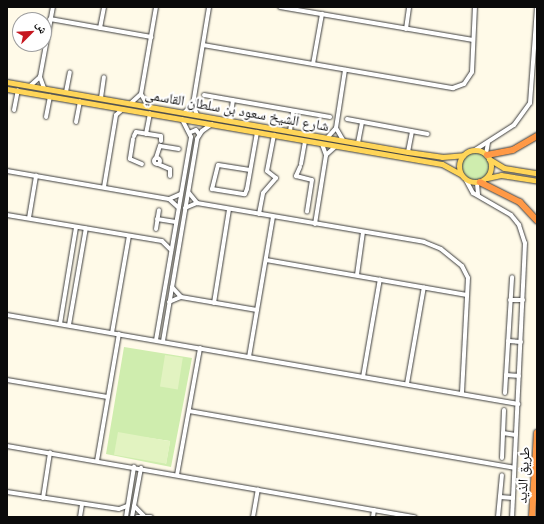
<!DOCTYPE html>
<meta charset="utf-8">
<style>
body{margin:0}
#map{position:relative;width:544px;height:524px;overflow:hidden;background:#fffae8;font-family:"Playfair Display","Noto Naskh Arabic",serif}
div>[style]{position:absolute}
[style*='--x']{left:calc(var(--x)*1px);top:calc(var(--y)*1px);width:calc(var(--w)*1px);rotate:calc(var(--a)*1deg)}
.green>*{inset:0;background:#cfedae}
.round{border-radius:50%}
.pitch>*{inset:0;background:#e2f3c1;transform-origin:0 0}
.roads{filter:drop-shadow(0 0 1px #3d3d3d) drop-shadow(0 0 1px #3d3d3d)}
.minor>*{height:4px;margin:-2px;padding:0 2px;transform-origin:2px;border-radius:2px;background:#fff}
.minor>.ring{margin:-2px;padding:0;box-sizing:content-box;background:none;border:4px solid #fff;border-radius:50%}
.major>*{height:5px;margin:-2.5px;padding:0 2.5px;transform-origin:2.5px;border-radius:2.5px;background:#ffd558}
.major>.ring{margin:-2.5px;padding:0;box-sizing:content-box;background:none;border:5px solid #ffd558;border-radius:50%}
.highway>*{height:5.5px;margin:-2.75px;padding:0 2.75px;transform-origin:2.75px;border-radius:2.75px;background:#ff9946}
span{translate:-50% -50%;white-space:nowrap;text-align:center;line-height:1.15;-webkit-text-stroke:4px #fff;paint-order:stroke}
.street-label{font-size:14px;color:#0a0a0a}
.frame{position:absolute;inset:0;border:8px solid #0a0a0a;pointer-events:none}
.north{position:absolute;left:12px;top:12px;width:40px;height:40px;box-sizing:border-box;background:#fff;border:1px solid #9d9d9d;border-radius:50%;rotate:66deg;font-size:11px;font-weight:700;line-height:16px;text-align:center;color:#0a0a0a}
.north::after{content:'';display:block;margin:auto;width:14px;height:18px;background:#c61720;clip-path:polygon(50% 0,100% 100%,50% 72%,0 100%)}
</style>
<div id="map">
<div class="green">
<div class="round" style="left:462px;top:152px;width:28px;height:28px"></div>
<div style="clip-path:polygon(evenodd,124px 347px,192px 358px,171px 467px,106px 454px,124px 347px,143px 437px,170px 441px,166px 464px,143px 437px)"></div>
</div>
<div class="pitch">
<div style="left:165px;top:355px;width:18px;height:32px;rotate:9deg"></div>
<div style="left:118px;top:432px;width:53px;height:23px;rotate:10deg"></div>
</div>
<div class="roads">
<div class="minor">
<div style="--x:280;--y:7;--w:196;--a:9.7"></div>
<div style="--x:50;--y:19;--w:103;--a:10.1"></div>
<div style="--x:100;--y:28;--w:21;--a:-79"></div>
<div style="--x:406;--y:29;--w:22;--a:-82"></div>
<div style="--x:203;--y:45;--w:254;--a:9.8"></div>
<div style="--x:453;--y:88;--w:12;--a:-20"></div>
<div style="--x:464;--y:84;--w:14;--a:-56"></div>
<div style="--x:472;--y:72;--w:65;--a:-87.4"></div>
<div style="--x:313;--y:64;--w:51;--a:-79.8"></div>
<div style="--x:30;--y:86;--w:13;--a:-42"></div>
<div style="--x:44;--y:88;--w:12;--a:-110"></div>
<div style="--x:40;--y:77;--w:71;--a:-79.5"></div>
<div style="--x:66;--y:92;--w:20;--a:-79"></div>
<div style="--x:141;--y:94;--w:14;--a:60"></div>
<div style="--x:204;--y:95;--w:128;--a:9.9"></div>
<div style="--x:101;--y:98;--w:21;--a:-82"></div>
<div style="--x:131;--y:103;--w:13;--a:-42"></div>
<div style="--x:141;--y:94;--w:88;--a:-80.2"></div>
<div style="--x:14;--y:110;--w:20;--a:-79"></div>
<div style="--x:184;--y:113;--w:13;--a:-45"></div>
<div style="--x:197;--y:115;--w:12;--a:-110"></div>
<div style="--x:193;--y:104;--w:98;--a:-80.6"></div>
<div style="--x:46;--y:117;--w:21;--a:-79"></div>
<div style="--x:347;--y:119;--w:82;--a:10.5"></div>
<div style="--x:230;--y:121;--w:21;--a:-82"></div>
<div style="--x:76;--y:122;--w:21;--a:-79"></div>
<div style="--x:336;--y:128;--w:14;--a:60"></div>
<div style="--x:290;--y:131;--w:20;--a:-81"></div>
<div style="--x:191;--y:132;--w:5;--a:-22"></div>
<div style="--x:196;--y:130;--w:5;--a:53"></div>
<div style="--x:146;--y:134;--w:21;--a:-79"></div>
<div style="--x:134;--y:136;--w:4;--a:-63"></div>
<div style="--x:136;--y:132;--w:25;--a:9"></div>
<div style="--x:161;--y:136;--w:5;--a:90"></div>
<div style="--x:327;--y:138;--w:13;--a:-48"></div>
<div style="--x:336;--y:128;--w:59;--a:-81.2"></div>
<div style="--x:133;--y:139;--w:20;--a:99"></div>
<div style="--x:130;--y:159;--w:13;--a:23"></div>
<div style="--x:358;--y:143;--w:21;--a:-79"></div>
<div style="--x:322;--y:144;--w:12;--a:70"></div>
<div style="--x:475;--y:150;--w:46;--a:-32.7"></div>
<div style="--x:514;--y:125;--w:27;--a:-54"></div>
<div style="--x:530;--y:103;--w:96;--a:-85.8"></div>
<div style="--x:408;--y:152;--w:21;--a:-79"></div>
<div style="--x:486;--y:154;--w:11;--a:-80"></div>
<div class="ring" style="left:154px;top:158px;width:2px;height:2px"></div>
<div style="--x:156;--y:158;--w:13;--a:-72"></div>
<div style="--x:160;--y:146;--w:19;--a:9"></div>
<div style="--x:158;--y:164;--w:13;--a:23"></div>
<div style="--x:170;--y:169;--w:7;--a:90"></div>
<div style="--x:301;--y:164;--w:23;--a:-80"></div>
<div style="--x:300;--y:167;--w:10;--a:114"></div>
<div style="--x:296;--y:176;--w:16;--a:14"></div>
<div style="--x:312;--y:180;--w:32;--a:99"></div>
<div style="--x:250;--y:170;--w:32;--a:-171"></div>
<div style="--x:218;--y:165;--w:25;--a:104"></div>
<div style="--x:212;--y:189;--w:33;--a:9"></div>
<div style="--x:245;--y:194;--w:5;--a:-68"></div>
<div style="--x:247;--y:189;--w:58;--a:-80"></div>
<div style="--x:7;--y:171;--w:164;--a:9.8"></div>
<div style="--x:169;--y:199;--w:13;--a:42"></div>
<div style="--x:466;--y:180;--w:15;--a:62"></div>
<div style="--x:473;--y:193;--w:44;--a:30.1"></div>
<div style="--x:511;--y:215;--w:13;--a:51"></div>
<div style="--x:519;--y:225;--w:19;--a:72"></div>
<div style="--x:525;--y:243;--w:274;--a:92.7"></div>
<div style="--x:477;--y:183;--w:12;--a:85"></div>
<div style="--x:104;--y:187;--w:73;--a:-80.5"></div>
<div style="--x:116;--y:115;--w:9;--a:-41"></div>
<div style="--x:189;--y:193;--w:13;--a:51"></div>
<div style="--x:169;--y:199;--w:13;--a:-23"></div>
<div style="--x:185;--y:208;--w:13;--a:-23"></div>
<div style="--x:197;--y:203;--w:230;--a:9.7"></div>
<div style="--x:424;--y:242;--w:18;--a:22"></div>
<div style="--x:441;--y:249;--w:27;--a:39"></div>
<div style="--x:462;--y:266;--w:13;--a:63"></div>
<div style="--x:468;--y:278;--w:116;--a:93"></div>
<div style="--x:259;--y:214;--w:21;--a:-79"></div>
<div style="--x:263;--y:193;--w:20;--a:-49"></div>
<div style="--x:276;--y:178;--w:11;--a:-142"></div>
<div style="--x:267;--y:171;--w:37;--a:-79"></div>
<div style="--x:7;--y:215;--w:157;--a:9.5"></div>
<div style="--x:162;--y:241;--w:13;--a:45"></div>
<div style="--x:29;--y:218;--w:43;--a:-80.5"></div>
<div style="--x:157;--y:219;--w:19;--a:9"></div>
<div style="--x:315;--y:224;--w:70;--a:-80.9"></div>
<div style="--x:326;--y:155;--w:13;--a:-42"></div>
<div style="--x:156;--y:229;--w:19;--a:-81"></div>
<div style="--x:266;--y:260;--w:204;--a:9.9"></div>
<div style="--x:357;--y:275;--w:43;--a:-82.1"></div>
<div style="--x:172;--y:287;--w:13;--a:48"></div>
<div style="--x:181;--y:297;--w:77;--a:9.7"></div>
<div style="--x:510;--y:300;--w:13;--a:0"></div>
<div style="--x:169;--y:302;--w:13;--a:-23"></div>
<div style="--x:214;--y:303;--w:95;--a:-80.9"></div>
<div style="--x:7;--y:315;--w:519;--a:9.88"></div>
<div style="--x:60;--y:324;--w:98;--a:-80.6"></div>
<div style="--x:69;--y:325;--w:98;--a:-80.1"></div>
<div style="--x:112;--y:333;--w:98;--a:-80.1"></div>
<div style="--x:156;--y:340;--w:206;--a:-80.2"></div>
<div style="--x:191;--y:137;--w:20;--a:-117"></div>
<div style="--x:163;--y:341;--w:205;--a:-80.4"></div>
<div style="--x:197;--y:139;--w:9;--a:-58"></div>
<div style="--x:202;--y:131;--w:12;--a:-35"></div>
<div style="--x:508;--y:341;--w:13;--a:4"></div>
<div style="--x:249;--y:357;--w:142;--a:-80.3"></div>
<div style="--x:506;--y:375;--w:13;--a:4"></div>
<div style="--x:363;--y:377;--w:99;--a:-80.2"></div>
<div style="--x:7;--y:380;--w:102;--a:9.6"></div>
<div style="--x:407;--y:384;--w:98;--a:-80.1"></div>
<div style="--x:505;--y:393;--w:116;--a:-86.5"></div>
<div style="--x:189;--y:411;--w:330;--a:9.9"></div>
<div style="--x:503;--y:433;--w:13;--a:9"></div>
<div style="--x:7;--y:446;--w:414;--a:9.9"></div>
<div style="--x:502;--y:458;--w:48;--a:-87.6"></div>
<div style="--x:97;--y:461;--w:129;--a:-80.2"></div>
<div style="--x:177;--y:475;--w:129;--a:-79.7"></div>
<div style="--x:7;--y:492;--w:113;--a:8.6"></div>
<div style="--x:119;--y:509;--w:9;--a:-21"></div>
<div style="--x:500;--y:497;--w:13;--a:4"></div>
<div style="--x:43;--y:498;--w:46;--a:-81.2"></div>
<div style="--x:134;--y:506;--w:14;--a:45"></div>
<div style="--x:80;--y:517;--w:13;--a:-81"></div>
<div style="--x:126;--y:517;--w:51;--a:-80.9"></div>
<div style="--x:132;--y:517;--w:50;--a:-79.6"></div>
<div style="--x:137;--y:517;--w:14;--a:0"></div>
<div style="--x:253;--y:517;--w:28;--a:-80"></div>
<div style="--x:373;--y:517;--w:7;--a:-82"></div>
<div style="--x:498;--y:517;--w:42;--a:-84.6"></div>
</div>
<div class="major">
<div style="--x:7;--y:82;--w:407;--a:9.9"></div>
<div style="--x:408;--y:152;--w:34;--a:8"></div>
<div style="--x:442;--y:157;--w:21;--a:-5"></div>
<div style="--x:7;--y:89;--w:441;--a:9.8"></div>
<div style="--x:442;--y:164;--w:21;--a:29"></div>
<div class="ring" style="left:459px;top:150px;width:27px;height:27px"></div>
<div style="--x:489;--y:159;--w:17;--a:31"></div>
<div style="--x:504;--y:168;--w:33;--a:9"></div>
<div style="--x:487;--y:178;--w:14;--a:-12"></div>
<div style="--x:501;--y:175;--w:36;--a:9"></div>
</div>
<div class="highway">
<div style="--x:487;--y:155;--w:26;--a:-11"></div>
<div style="--x:513;--y:150;--w:28;--a:-30"></div>
<div style="--x:480;--y:182;--w:45;--a:26.6"></div>
<div style="--x:520;--y:202;--w:25;--a:47"></div>
<div style="--x:532;--y:517;--w:84;--a:-86.6"></div>
</div>
</div>
<div class="street-label">
<span style="left:237px;top:110px;rotate:10deg">شارع الشيخ سعود بن سلطان القاسمي</span>
<span style="left:523px;top:475px;rotate:-87deg">طريق الذيد</span>
</div>
<div class="frame"></div>
<div class="north">ش</div>
</div>
